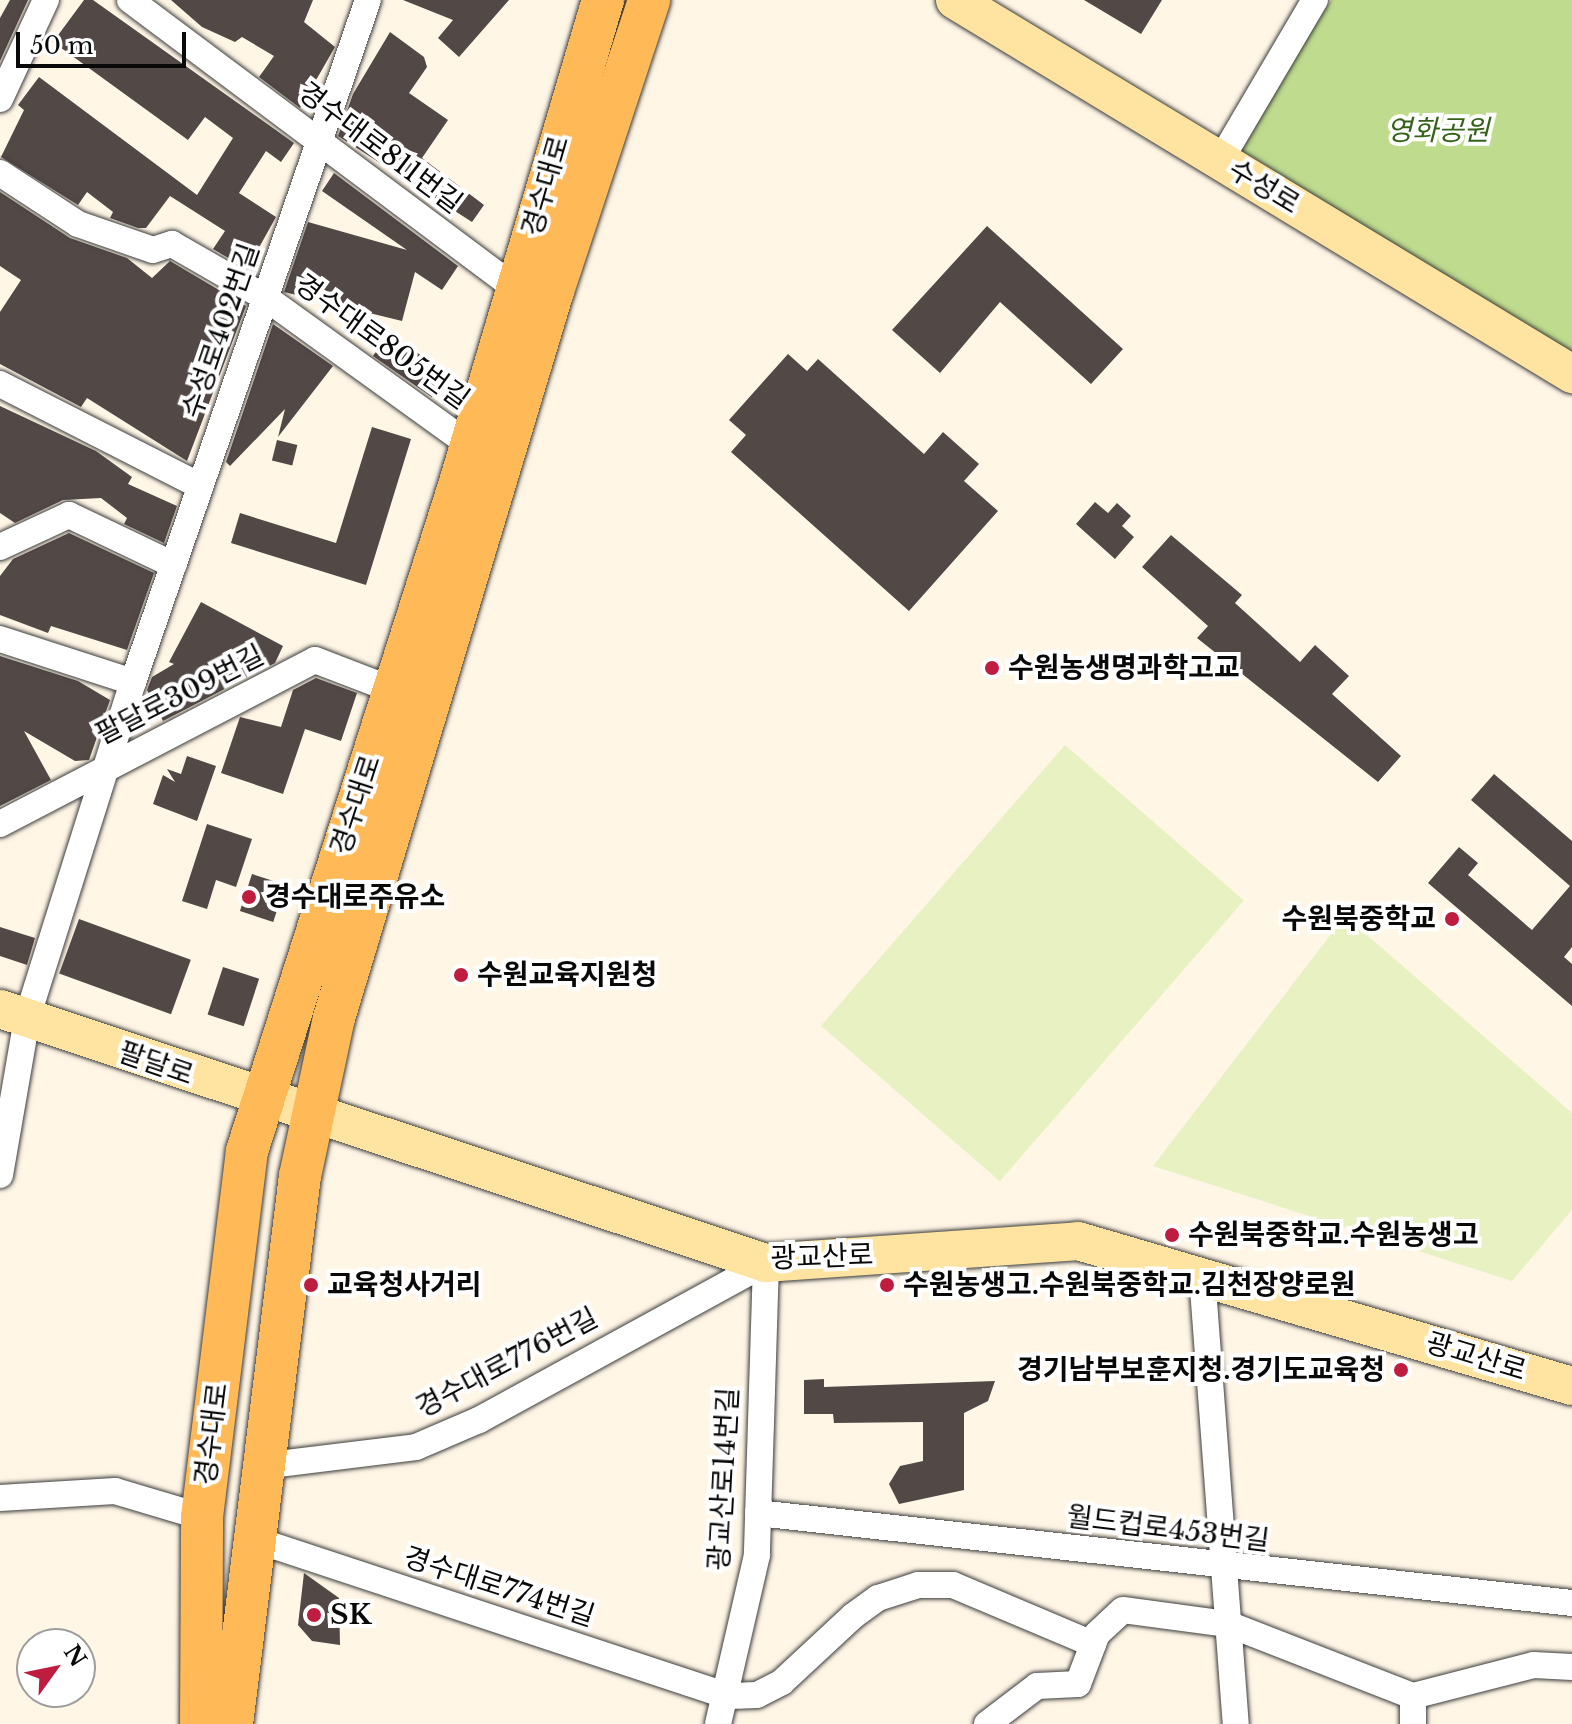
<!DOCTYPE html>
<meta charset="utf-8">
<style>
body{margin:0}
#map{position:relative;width:1572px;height:1724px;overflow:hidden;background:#fff6e6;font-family:"Libre Baskerville","Noto Sans KR",serif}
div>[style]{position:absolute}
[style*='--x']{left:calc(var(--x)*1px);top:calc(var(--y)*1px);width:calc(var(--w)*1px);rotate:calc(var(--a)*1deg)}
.forest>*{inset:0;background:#bedb8e}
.pitch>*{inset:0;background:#e8f1c1;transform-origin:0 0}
.building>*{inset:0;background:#524846;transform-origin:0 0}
.roads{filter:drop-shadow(0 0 2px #3c3c3c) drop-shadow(0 0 2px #3c3c3c)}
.street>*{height:26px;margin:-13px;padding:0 13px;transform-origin:13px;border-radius:13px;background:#fff}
.secondary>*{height:38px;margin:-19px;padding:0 19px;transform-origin:19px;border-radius:19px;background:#ffe4a1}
.primary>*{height:42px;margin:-21px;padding:0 21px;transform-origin:21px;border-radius:21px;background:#ffb956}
.dots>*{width:22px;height:22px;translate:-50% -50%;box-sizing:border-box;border:4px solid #fff;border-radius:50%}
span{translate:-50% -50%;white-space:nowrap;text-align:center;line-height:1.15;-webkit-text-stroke:8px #fff;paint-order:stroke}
.park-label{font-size:28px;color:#356219;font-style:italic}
.street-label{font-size:28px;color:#090909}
.poi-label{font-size:28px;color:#090909;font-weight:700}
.left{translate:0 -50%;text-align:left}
.right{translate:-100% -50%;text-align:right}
.north{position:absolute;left:16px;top:1628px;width:80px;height:80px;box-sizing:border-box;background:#fff;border:2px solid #9d9d9d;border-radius:50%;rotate:57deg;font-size:22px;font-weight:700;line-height:32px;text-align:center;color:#090909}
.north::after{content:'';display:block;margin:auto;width:28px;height:36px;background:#be1d40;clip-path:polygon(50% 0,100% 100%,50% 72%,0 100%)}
.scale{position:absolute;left:16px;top:32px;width:170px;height:36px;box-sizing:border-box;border:4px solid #090909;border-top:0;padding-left:10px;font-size:24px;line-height:28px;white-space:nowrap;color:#090909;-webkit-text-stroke:6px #fff;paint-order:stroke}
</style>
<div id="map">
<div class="forest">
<div style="clip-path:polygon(1331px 0,1572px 0,1572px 363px,1229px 160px)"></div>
</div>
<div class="pitch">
<div style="left:1065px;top:745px;width:237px;height:372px;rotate:41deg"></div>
<div style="clip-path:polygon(1345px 916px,1572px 1113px,1572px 1210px,1512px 1281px,1153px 1166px)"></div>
</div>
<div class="building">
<div style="clip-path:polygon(10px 0,28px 0,0 61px,0 18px)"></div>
<div style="clip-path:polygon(84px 0,93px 0,294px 143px,281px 162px,266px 151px,239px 193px,276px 217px,247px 269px,213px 249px,225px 231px,170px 196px,146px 228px,138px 228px,110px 218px,113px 212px,87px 192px,78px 205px,1px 157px,24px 110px,18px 105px,39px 77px,197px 195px,233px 138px,205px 117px,188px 140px,53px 42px)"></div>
<div style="clip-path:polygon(171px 0,313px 0,304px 22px,335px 47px,300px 108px,259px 77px,274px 56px,242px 37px,235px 42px,202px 27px)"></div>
<div style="clip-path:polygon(403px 0,509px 0,459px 57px,438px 38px,453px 20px)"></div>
<div style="clip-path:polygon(1084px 0,1162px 0,1141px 34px)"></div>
<div style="clip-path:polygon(390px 32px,424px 57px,427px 67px,409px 93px,448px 120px,422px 158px,484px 205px,472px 222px,338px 136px,353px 94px)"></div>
<div style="clip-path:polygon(334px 173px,458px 266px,442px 290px,415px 272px,402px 321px,284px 292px,308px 222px,407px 250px,322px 191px)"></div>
<div style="clip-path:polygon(0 192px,70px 238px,127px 258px,152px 278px,170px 261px,246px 306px,187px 461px,87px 398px,81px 407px,0 364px,0 312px,21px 280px,0 266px)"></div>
<div style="clip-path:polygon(987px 226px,1123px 349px,1091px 384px,1000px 302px,940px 373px,892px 330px)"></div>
<div style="clip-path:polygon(273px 324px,333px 366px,278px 437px,285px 409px,230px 466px,226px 462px)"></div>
<div style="left:389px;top:333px;width:72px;height:28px;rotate:35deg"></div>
<div style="clip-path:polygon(788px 354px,807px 371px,818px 359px,924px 454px,943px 432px,979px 464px,964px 481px,998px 511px,909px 611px,731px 452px,746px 435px,729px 420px)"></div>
<div style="clip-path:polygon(0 406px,96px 451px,132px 477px,128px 484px,177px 506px,164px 543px,124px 524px,127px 518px,101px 498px,63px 500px,15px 523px,0 513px)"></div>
<div style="clip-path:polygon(372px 427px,411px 439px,366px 585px,231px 543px,240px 513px,336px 543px)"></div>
<div style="left:277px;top:440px;width:21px;height:21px;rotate:14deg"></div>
<div style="clip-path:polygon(1095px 502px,1108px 513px,1117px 503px,1131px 516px,1122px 526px,1134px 537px,1115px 559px,1076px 524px)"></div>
<div style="clip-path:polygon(69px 533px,154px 573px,127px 650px,51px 626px,48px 633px,0 615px,0 576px,13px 559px)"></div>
<div style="clip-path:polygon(1171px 535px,1242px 595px,1235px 603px,1300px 662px,1315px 645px,1349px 676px,1332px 694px,1401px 756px,1378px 782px,1197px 638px,1208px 626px,1142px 567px)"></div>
<div style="clip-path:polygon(201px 602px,283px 646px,275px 663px,163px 721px,147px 690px,152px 677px,174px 664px,169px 662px)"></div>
<div style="clip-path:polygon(0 656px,78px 681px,110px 700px,89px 760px,75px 761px,24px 731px,51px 780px,0 806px)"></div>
<div style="clip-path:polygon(316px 678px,357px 693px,341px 741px,305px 729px,283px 794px,221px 773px,240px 717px,281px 727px,293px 690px)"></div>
<div style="clip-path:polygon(187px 756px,216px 766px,197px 821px,153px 804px,163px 775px,175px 782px,167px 769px,181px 774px)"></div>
<div style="clip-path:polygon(1494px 774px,1572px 841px,1572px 947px,1564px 957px,1572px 964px,1572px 1006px,1428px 883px,1459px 847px,1478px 863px,1468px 875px,1532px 930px,1570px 886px,1471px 800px)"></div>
<div style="clip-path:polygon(207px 824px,252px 839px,236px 887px,216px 880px,207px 909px,182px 901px)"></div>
<div style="left:252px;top:874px;width:35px;height:39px;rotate:18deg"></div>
<div style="left:79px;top:919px;width:119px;height:58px;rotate:20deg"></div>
<div style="clip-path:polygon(0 927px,35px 938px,27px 965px,0 956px)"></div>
<div style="left:223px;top:967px;width:38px;height:50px;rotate:18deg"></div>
<div style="clip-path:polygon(824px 1379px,824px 1387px,995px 1381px,988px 1401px,964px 1413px,964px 1490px,899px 1504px,889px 1484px,900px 1466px,923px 1461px,923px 1422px,834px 1423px,833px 1414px,804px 1414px,804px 1380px)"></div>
<div style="clip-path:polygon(304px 1573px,339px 1598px,340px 1645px,312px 1641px,298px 1625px)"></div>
</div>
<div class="roads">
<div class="street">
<div style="--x:130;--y:0;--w:482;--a:36.8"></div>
<div style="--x:0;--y:99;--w:109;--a:-65.1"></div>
<div style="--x:1220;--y:161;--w:187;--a:-59.5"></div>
<div style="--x:0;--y:173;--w:93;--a:33.2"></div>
<div style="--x:78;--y:224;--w:79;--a:19.1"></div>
<div style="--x:153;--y:250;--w:20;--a:-18"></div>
<div style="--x:172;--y:244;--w:108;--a:29.9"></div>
<div style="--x:266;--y:298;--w:253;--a:35.8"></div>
<div style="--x:0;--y:384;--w:225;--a:27"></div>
<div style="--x:0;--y:547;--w:76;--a:-24.9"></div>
<div style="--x:69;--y:515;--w:116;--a:25.5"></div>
<div style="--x:0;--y:639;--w:140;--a:17.9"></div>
<div style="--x:0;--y:824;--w:355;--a:-27.5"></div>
<div style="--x:315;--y:660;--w:84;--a:21"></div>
<div style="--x:0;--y:1175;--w:159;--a:-80.2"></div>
<div style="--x:27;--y:1018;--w:352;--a:-72.5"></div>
<div style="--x:133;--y:682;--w:721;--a:-70.99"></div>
<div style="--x:1202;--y:1275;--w:450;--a:85.7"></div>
<div style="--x:262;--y:1466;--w:155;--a:-7"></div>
<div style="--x:416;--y:1447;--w:69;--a:-23.2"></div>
<div style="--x:479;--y:1420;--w:327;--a:-28.7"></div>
<div style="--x:766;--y:1263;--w:292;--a:91.8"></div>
<div style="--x:757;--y:1555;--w:173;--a:103"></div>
<div style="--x:0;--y:1498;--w:115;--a:-3.5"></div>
<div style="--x:115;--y:1491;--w:91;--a:16.6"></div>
<div style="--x:758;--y:1513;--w:819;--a:6.31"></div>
<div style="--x:250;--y:1538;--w:503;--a:18.29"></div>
<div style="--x:728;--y:1696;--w:29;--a:-2"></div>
<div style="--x:757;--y:1695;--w:28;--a:-27"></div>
<div style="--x:782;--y:1682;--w:97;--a:-42.9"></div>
<div style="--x:853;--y:1616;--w:31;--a:-36"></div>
<div style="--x:878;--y:1598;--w:42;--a:-18"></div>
<div style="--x:918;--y:1585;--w:35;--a:0"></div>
<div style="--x:953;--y:1585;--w:152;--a:22.9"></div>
<div style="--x:1413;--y:1696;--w:28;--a:90"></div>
<div style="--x:987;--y:1724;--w:63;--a:-37.2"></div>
<div style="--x:1037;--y:1686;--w:41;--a:-2.8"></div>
<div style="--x:1078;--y:1684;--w:53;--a:-69.2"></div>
<div style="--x:1097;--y:1634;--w:35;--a:-43"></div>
<div style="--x:1123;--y:1610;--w:106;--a:7.6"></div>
<div style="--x:1228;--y:1624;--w:199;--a:21.3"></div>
<div style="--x:1413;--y:1696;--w:125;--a:-14.4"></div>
<div style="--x:1534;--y:1665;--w:38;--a:3"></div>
</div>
<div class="secondary">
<div style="--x:955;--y:0;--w:722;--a:31.22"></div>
<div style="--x:0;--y:1009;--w:807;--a:18.35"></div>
<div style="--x:766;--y:1263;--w:313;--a:-4"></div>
<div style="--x:1078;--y:1241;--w:515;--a:16.36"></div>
</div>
<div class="primary">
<div style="--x:201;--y:1724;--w:207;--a:-89.7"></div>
<div style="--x:202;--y:1517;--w:369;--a:-83"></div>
<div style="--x:247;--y:1151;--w:698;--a:-72.32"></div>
<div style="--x:459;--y:486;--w:507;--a:-73.5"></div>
<div style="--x:232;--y:1724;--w:552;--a:-82.93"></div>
<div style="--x:300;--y:1176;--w:162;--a:-77.9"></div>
<div style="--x:334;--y:1018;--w:759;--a:-73.24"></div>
<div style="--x:553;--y:291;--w:306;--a:-71.7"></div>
</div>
</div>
<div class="dots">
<div style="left:992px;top:668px;background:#be1d40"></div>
<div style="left:249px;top:897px;background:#be1d40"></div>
<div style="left:1452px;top:919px;background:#be1d40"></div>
<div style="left:461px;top:975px;background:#be1d40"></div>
<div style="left:1172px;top:1235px;background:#be1d40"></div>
<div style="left:311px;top:1285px;background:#be1d40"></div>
<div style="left:887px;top:1285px;background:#be1d40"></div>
<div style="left:1401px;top:1370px;background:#be1d40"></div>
<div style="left:314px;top:1615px;background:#be1d40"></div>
</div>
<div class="park-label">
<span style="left:1438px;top:131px">영화공원</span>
</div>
<div class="street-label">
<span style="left:380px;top:148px;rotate:37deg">경수대로811번길</span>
<span style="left:546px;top:186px;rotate:-74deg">경수대로</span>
<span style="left:1264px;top:187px;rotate:31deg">수성로</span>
<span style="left:221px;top:331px;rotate:-71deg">수성로402번길</span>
<span style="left:382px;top:342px;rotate:36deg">경수대로805번길</span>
<span style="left:180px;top:695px;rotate:-27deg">팔달로309번길</span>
<span style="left:356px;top:805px;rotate:-72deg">경수대로</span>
<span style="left:156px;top:1064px;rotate:19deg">팔달로</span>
<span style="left:822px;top:1257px;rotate:-2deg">광교산로</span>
<span style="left:1476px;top:1357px;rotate:17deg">광교산로</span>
<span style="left:507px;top:1363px;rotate:-28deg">경수대로776번길</span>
<span style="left:212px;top:1434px;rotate:-83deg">경수대로</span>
<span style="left:724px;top:1479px;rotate:-87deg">광교산로14번길</span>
<span style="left:1168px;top:1529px;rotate:7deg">월드컵로453번길</span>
<span style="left:499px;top:1587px;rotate:18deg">경수대로774번길</span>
</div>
<div class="poi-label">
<span class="left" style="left:1008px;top:668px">수원농생명과학고교</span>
<span class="left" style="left:265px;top:897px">경수대로주유소</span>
<span class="right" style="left:1436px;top:919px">수원북중학교</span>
<span class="left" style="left:477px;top:975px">수원교육지원청</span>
<span class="left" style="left:1188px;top:1235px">수원북중학교.수원농생고</span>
<span class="left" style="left:327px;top:1285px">교육청사거리</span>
<span class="left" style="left:903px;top:1285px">수원농생고.수원북중학교.김천장양로원</span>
<span class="right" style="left:1385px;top:1370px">경기남부보훈지청.경기도교육청</span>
<span class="left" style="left:330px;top:1615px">SK</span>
</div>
<div class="north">N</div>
<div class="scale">50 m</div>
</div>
